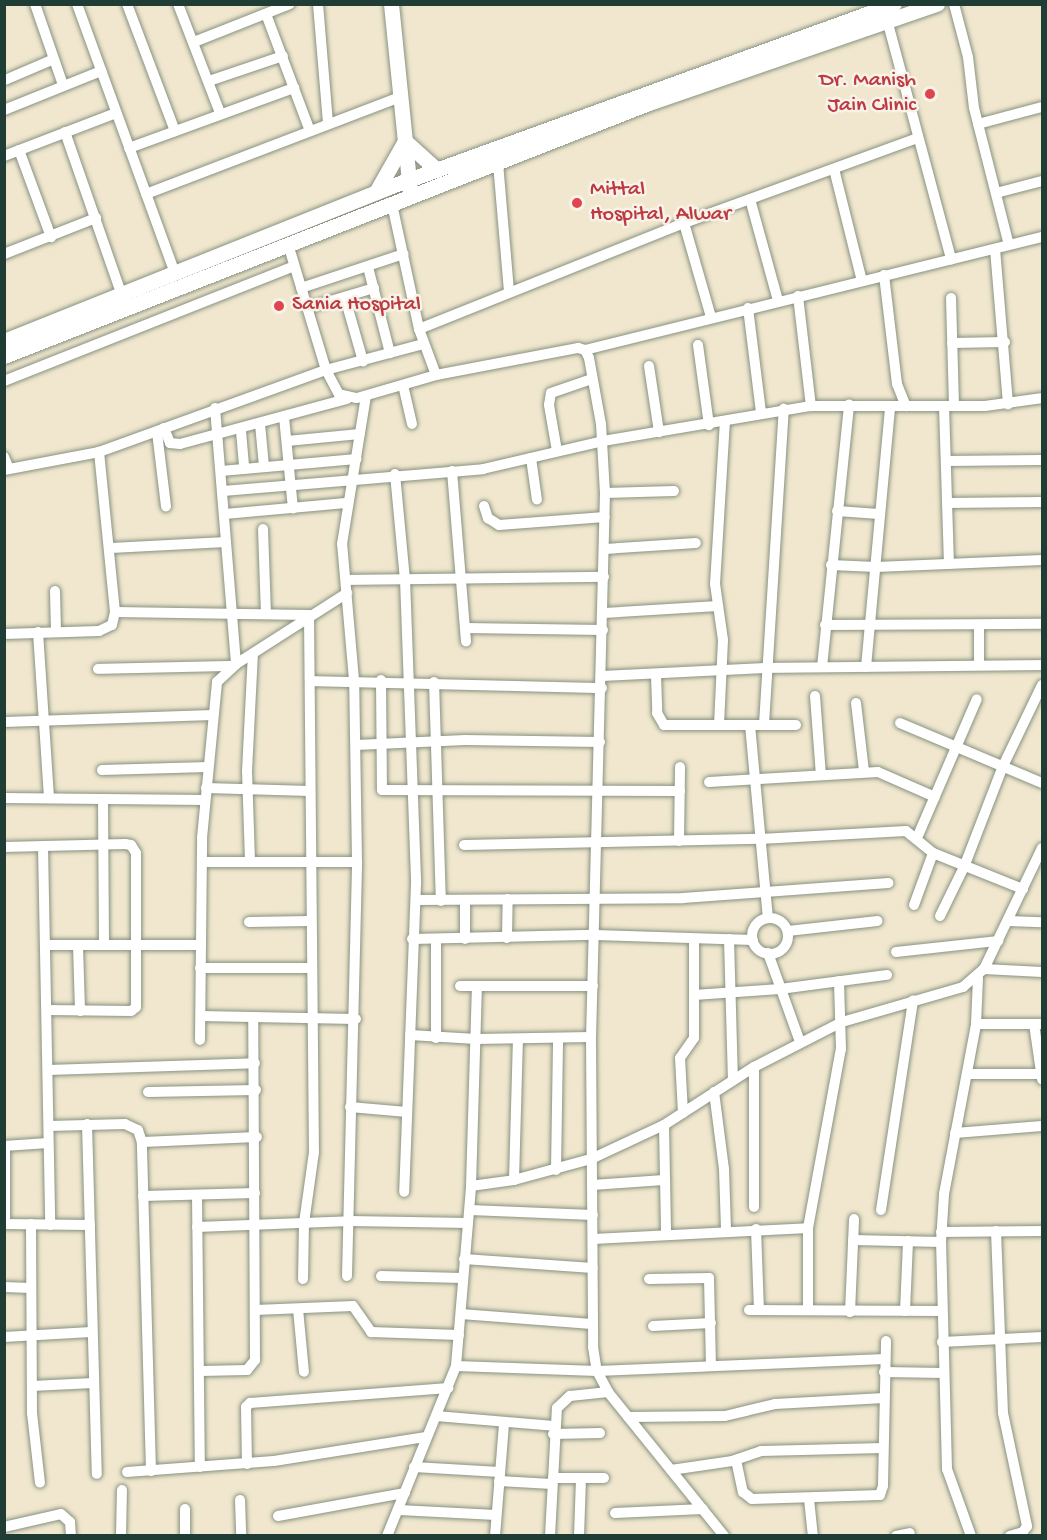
<!DOCTYPE html>
<style>
body{margin:0}
#map{position:relative;width:1047px;height:1540px;overflow:hidden;background:#f0e7ce;font-family:"Gochi Hand",sans-serif}
div>[style]{position:absolute}
[style*='--x']{left:calc(var(--x)*1px);top:calc(var(--y)*1px);width:calc(var(--w)*1px);rotate:calc(var(--a)*1deg)}
.roads{filter:drop-shadow(0 0 2px #889281) drop-shadow(0 0 2px #889281)}
.street>*{height:10px;margin:-5px;padding:0 5px;transform-origin:5px;border-radius:5px;background:#fff}
.street>.ring{margin:-5px;padding:0;box-sizing:content-box;background:none;border:10px solid #fff;border-radius:50%}
.secondary>*{height:15px;margin:-7.5px;padding:0 7.5px;transform-origin:7.5px;border-radius:7.5px;background:#fff}
.dots>*{width:16px;height:16px;translate:-50% -50%;box-sizing:border-box;border:3px solid #f7f3e8;border-radius:50%}
span{translate:-50% -50%;white-space:nowrap;text-align:center;line-height:1.15;-webkit-text-stroke:5px #f7f3e8;paint-order:stroke}
.health-label{font-size:22px;color:#be3a42}
.right{translate:-100% -50%;text-align:right}
.left{translate:0 -50%;text-align:left}
.frame{position:absolute;inset:0;border:6px solid #1f3d34;pointer-events:none}
</style>
<div id="map">
<div class="roads">
<div class="street">
<div style="--x:35;--y:4;--w:86;--a:70.9"></div>
<div style="--x:77;--y:4;--w:286;--a:70"></div>
<div style="--x:127;--y:4;--w:136;--a:69.3"></div>
<div style="--x:178;--y:4;--w:117;--a:68.9"></div>
<div style="--x:318;--y:4;--w:120;--a:85.2"></div>
<div style="--x:954;--y:4;--w:55;--a:75.2"></div>
<div style="--x:968;--y:57;--w:51;--a:83.3"></div>
<div style="--x:974;--y:108;--w:141;--a:75.7"></div>
<div style="--x:266;--y:14;--w:125;--a:69.4"></div>
<div style="--x:886;--y:16;--w:252;--a:75"></div>
<div style="--x:194;--y:42;--w:103;--a:-21.6"></div>
<div style="--x:5;--y:80;--w:53;--a:-23.2"></div>
<div style="--x:209;--y:81;--w:78;--a:-18.7"></div>
<div style="--x:4;--y:110;--w:105;--a:-21.9"></div>
<div style="--x:978;--y:124;--w:66;--a:-14.9"></div>
<div style="--x:65;--y:132;--w:177;--a:70.8"></div>
<div style="--x:129;--y:148;--w:176;--a:-20"></div>
<div style="--x:19;--y:150;--w:93;--a:69.8"></div>
<div style="--x:4;--y:156;--w:120;--a:-21"></div>
<div style="--x:498;--y:163;--w:129;--a:85.1"></div>
<div style="--x:834;--y:169;--w:115;--a:76"></div>
<div style="--x:996;--y:193;--w:48;--a:-14.6"></div>
<div style="--x:146;--y:194;--w:272;--a:-20.9"></div>
<div style="--x:750;--y:199;--w:106;--a:74.6"></div>
<div style="--x:392;--y:204;--w:128;--a:77.8"></div>
<div style="--x:419;--y:329;--w:49;--a:69.7"></div>
<div style="--x:436;--y:375;--w:145;--a:-10.8"></div>
<div style="--x:578;--y:348;--w:7;--a:16"></div>
<div style="--x:585;--y:350;--w:9;--a:63"></div>
<div style="--x:589;--y:358;--w:67;--a:79.7"></div>
<div style="--x:601;--y:424;--w:69;--a:86.7"></div>
<div style="--x:605;--y:493;--w:544;--a:91.47"></div>
<div style="--x:591;--y:1037;--w:310;--a:89.6"></div>
<div style="--x:593;--y:1347;--w:24;--a:81"></div>
<div style="--x:597;--y:1371;--w:24;--a:62"></div>
<div style="--x:608;--y:1392;--w:185;--a:51.1"></div>
<div style="--x:684;--y:223;--w:98;--a:74"></div>
<div style="--x:288;--y:244;--w:132;--a:73.2"></div>
<div style="--x:326;--y:370;--w:27;--a:62"></div>
<div style="--x:339;--y:394;--w:18;--a:13"></div>
<div style="--x:357;--y:398;--w:82;--a:-16.2"></div>
<div style="--x:995;--y:249;--w:156;--a:85.2"></div>
<div style="--x:4;--y:254;--w:99;--a:-21.4"></div>
<div style="--x:368;--y:267;--w:89;--a:75.7"></div>
<div style="--x:884;--y:275;--w:110;--a:83.2"></div>
<div style="--x:897;--y:384;--w:24;--a:68"></div>
<div style="--x:301;--y:288;--w:108;--a:-18.3"></div>
<div style="--x:798;--y:296;--w:111;--a:83.3"></div>
<div style="--x:345;--y:298;--w:66;--a:74.1"></div>
<div style="--x:951;--y:298;--w:108;--a:88.4"></div>
<div style="--x:307;--y:308;--w:70;--a:-16.6"></div>
<div style="--x:748;--y:308;--w:106;--a:82.9"></div>
<div style="--x:419;--y:329;--w:285;--a:-21.8"></div>
<div style="--x:684;--y:223;--w:249;--a:-20"></div>
<div style="--x:952;--y:343;--w:53;--a:-1.1"></div>
<div style="--x:698;--y:345;--w:81;--a:82.2"></div>
<div style="--x:585;--y:350;--w:471;--a:-13.9"></div>
<div style="--x:649;--y:366;--w:67;--a:81.4"></div>
<div style="--x:4;--y:381;--w:312;--a:-21.6"></div>
<div style="--x:403;--y:385;--w:40;--a:77"></div>
<div style="--x:944;--y:406;--w:158;--a:88.2"></div>
<div style="--x:215;--y:408;--w:257;--a:85.3"></div>
<div style="--x:284;--y:417;--w:92;--a:84.4"></div>
<div style="--x:260;--y:424;--w:42;--a:84.6"></div>
<div style="--x:164;--y:428;--w:16;--a:68"></div>
<div style="--x:170;--y:443;--w:10;--a:6"></div>
<div style="--x:180;--y:444;--w:173;--a:-15.1"></div>
<div style="--x:241;--y:431;--w:38;--a:85"></div>
<div style="--x:157;--y:432;--w:75;--a:83.1"></div>
<div style="--x:287;--y:441;--w:73;--a:-5.5"></div>
<div style="--x:557;--y:451;--w:47;--a:-99.9"></div>
<div style="--x:549;--y:405;--w:12;--a:-81"></div>
<div style="--x:551;--y:393;--w:43;--a:-18.9"></div>
<div style="--x:4;--y:457;--w:13;--a:67"></div>
<div style="--x:531;--y:458;--w:42;--a:81.9"></div>
<div style="--x:946;--y:461;--w:96;--a:-0.6"></div>
<div style="--x:4;--y:470;--w:97;--a:-10.7"></div>
<div style="--x:99;--y:452;--w:241;--a:-19.9"></div>
<div style="--x:326;--y:370;--w:100;--a:-15"></div>
<div style="--x:221;--y:471;--w:136;--a:-5.1"></div>
<div style="--x:452;--y:471;--w:171;--a:85.3"></div>
<div style="--x:395;--y:474;--w:105;--a:84.6"></div>
<div style="--x:405;--y:579;--w:305;--a:87.9"></div>
<div style="--x:416;--y:884;--w:308;--a:92.2"></div>
<div style="--x:223;--y:491;--w:261;--a:-4.8"></div>
<div style="--x:483;--y:469;--w:123;--a:-13.1"></div>
<div style="--x:603;--y:441;--w:211;--a:-9.6"></div>
<div style="--x:811;--y:406;--w:174;--a:0"></div>
<div style="--x:985;--y:406;--w:58;--a:-8"></div>
<div style="--x:605;--y:493;--w:69;--a:-1.7"></div>
<div style="--x:947;--y:503;--w:95;--a:-0.6"></div>
<div style="--x:484;--y:506;--w:13;--a:72"></div>
<div style="--x:488;--y:518;--w:13;--a:32"></div>
<div style="--x:499;--y:525;--w:106;--a:-4.3"></div>
<div style="--x:837;--y:511;--w:42;--a:4.1"></div>
<div style="--x:225;--y:514;--w:121;--a:-5.2"></div>
<div style="--x:263;--y:529;--w:84;--a:88"></div>
<div style="--x:111;--y:548;--w:115;--a:-3"></div>
<div style="--x:605;--y:549;--w:91;--a:-3.8"></div>
<div style="--x:831;--y:565;--w:45;--a:2.5"></div>
<div style="--x:876;--y:567;--w:166;--a:-2.4"></div>
<div style="--x:346;--y:580;--w:258;--a:-0.7"></div>
<div style="--x:55;--y:591;--w:40;--a:88.6"></div>
<div style="--x:115;--y:612;--w:194;--a:0.9"></div>
<div style="--x:309;--y:615;--w:537;--a:89.47"></div>
<div style="--x:314;--y:1152;--w:72;--a:98"></div>
<div style="--x:304;--y:1223;--w:56;--a:91"></div>
<div style="--x:604;--y:613;--w:114;--a:-3.5"></div>
<div style="--x:825;--y:625;--w:217;--a:-0.3"></div>
<div style="--x:465;--y:628;--w:138;--a:0.8"></div>
<div style="--x:38;--y:632;--w:164;--a:86.2"></div>
<div style="--x:4;--y:634;--w:95;--a:-1.8"></div>
<div style="--x:99;--y:631;--w:14;--a:-25"></div>
<div style="--x:112;--y:625;--w:13;--a:-77"></div>
<div style="--x:115;--y:612;--w:161;--a:-95.7"></div>
<div style="--x:979;--y:664;--w:39;--a:-90"></div>
<div style="--x:822;--y:667;--w:264;--a:-84.1"></div>
<div style="--x:866;--y:667;--w:262;--a:-84.7"></div>
<div style="--x:98;--y:669;--w:135;--a:-1.3"></div>
<div style="--x:656;--y:675;--w:38;--a:88"></div>
<div style="--x:657;--y:713;--w:14;--a:60"></div>
<div style="--x:664;--y:725;--w:132;--a:0"></div>
<div style="--x:602;--y:676;--w:163;--a:-2.8"></div>
<div style="--x:765;--y:668;--w:277;--a:-0.6"></div>
<div style="--x:381;--y:680;--w:110;--a:89.5"></div>
<div style="--x:382;--y:790;--w:298;--a:0.2"></div>
<div style="--x:312;--y:681;--w:290;--a:1.4"></div>
<div style="--x:434;--y:682;--w:219;--a:88.2"></div>
<div style="--x:815;--y:696;--w:79;--a:85.7"></div>
<div style="--x:856;--y:703;--w:68;--a:83.3"></div>
<div style="--x:4;--y:722;--w:209;--a:-1.9"></div>
<div style="--x:900;--y:723;--w:154;--a:22.9"></div>
<div style="--x:764;--y:724;--w:316;--a:-86.4"></div>
<div style="--x:719;--y:725;--w:85;--a:-87.3"></div>
<div style="--x:723;--y:640;--w:57;--a:-98.1"></div>
<div style="--x:715;--y:584;--w:163;--a:-86.5"></div>
<div style="--x:750;--y:725;--w:194;--a:84.7"></div>
<div style="--x:356;--y:745;--w:109;--a:-2.6"></div>
<div style="--x:465;--y:740;--w:135;--a:0.8"></div>
<div style="--x:102;--y:770;--w:106;--a:-1.6"></div>
<div style="--x:709;--y:782;--w:169;--a:-3.4"></div>
<div style="--x:878;--y:772;--w:62;--a:23.7"></div>
<div style="--x:206;--y:788;--w:104;--a:1.7"></div>
<div style="--x:4;--y:798;--w:201;--a:0.6"></div>
<div style="--x:103;--y:800;--w:145;--a:89.6"></div>
<div style="--x:917;--y:838;--w:151;--a:-66.7"></div>
<div style="--x:679;--y:841;--w:74;--a:-89.2"></div>
<div style="--x:464;--y:845;--w:296;--a:-1.2"></div>
<div style="--x:760;--y:839;--w:146;--a:-3.1"></div>
<div style="--x:906;--y:831;--w:35;--a:39"></div>
<div style="--x:933;--y:853;--w:97;--a:21.8"></div>
<div style="--x:43;--y:846;--w:379;--a:88.9"></div>
<div style="--x:4;--y:847;--w:121;--a:-1.4"></div>
<div style="--x:125;--y:844;--w:6;--a:9"></div>
<div style="--x:131;--y:845;--w:9;--a:58"></div>
<div style="--x:136;--y:853;--w:154;--a:90"></div>
<div style="--x:136;--y:1007;--w:6;--a:141"></div>
<div style="--x:131;--y:1011;--w:84;--a:-179.3"></div>
<div style="--x:250;--y:861;--w:90;--a:-91.9"></div>
<div style="--x:247;--y:771;--w:117;--a:-87.1"></div>
<div style="--x:202;--y:862;--w:155;--a:0"></div>
<div style="--x:416;--y:900;--w:267;--a:-0.4"></div>
<div style="--x:683;--y:898;--w:206;--a:-4.2"></div>
<div style="--x:914;--y:905;--w:55;--a:-69.9"></div>
<div style="--x:940;--y:916;--w:55;--a:-63.9"></div>
<div style="--x:964;--y:867;--w:108;--a:-68.9"></div>
<div style="--x:1003;--y:766;--w:90;--a:-64.3"></div>
<div class="ring" style="left:752px;top:918px;width:26px;height:26px"></div>
<div style="--x:1008;--y:921;--w:34;--a:2"></div>
<div style="--x:249;--y:922;--w:61;--a:-0.9"></div>
<div style="--x:788;--y:931;--w:90;--a:-6.4"></div>
<div style="--x:507;--y:938;--w:39;--a:-89"></div>
<div style="--x:412;--y:939;--w:183;--a:-1.3"></div>
<div style="--x:595;--y:935;--w:158;--a:1.8"></div>
<div style="--x:465;--y:939;--w:38;--a:-90"></div>
<div style="--x:729;--y:939;--w:141;--a:88.4"></div>
<div style="--x:46;--y:945;--w:155;--a:0"></div>
<div style="--x:78;--y:946;--w:65;--a:88.2"></div>
<div style="--x:896;--y:952;--w:103;--a:-6.2"></div>
<div style="--x:768;--y:953;--w:95;--a:70.2"></div>
<div style="--x:200;--y:968;--w:109;--a:0"></div>
<div style="--x:984;--y:969;--w:58;--a:3"></div>
<div style="--x:460;--y:986;--w:133;--a:0"></div>
<div style="--x:694;--y:995;--w:86;--a:-4"></div>
<div style="--x:780;--y:989;--w:108;--a:-7.5"></div>
<div style="--x:201;--y:1016;--w:155;--a:1.1"></div>
<div style="--x:976;--y:1024;--w:66;--a:0"></div>
<div style="--x:1034;--y:1024;--w:56;--a:81.7"></div>
<div style="--x:410;--y:1035;--w:66;--a:3.5"></div>
<div style="--x:476;--y:1039;--w:115;--a:-1"></div>
<div style="--x:436;--y:1038;--w:98;--a:-90"></div>
<div style="--x:200;--y:1040;--w:202;--a:-89.4"></div>
<div style="--x:202;--y:838;--w:157;--a:-84.5"></div>
<div style="--x:217;--y:682;--w:26;--a:-43"></div>
<div style="--x:236;--y:664;--w:132;--a:-32.6"></div>
<div style="--x:754;--y:1067;--w:140;--a:90"></div>
<div style="--x:48;--y:1070;--w:207;--a:-1.9"></div>
<div style="--x:967;--y:1074;--w:75;--a:0"></div>
<div style="--x:148;--y:1092;--w:108;--a:-1.1"></div>
<div style="--x:714;--y:1092;--w:78;--a:82.6"></div>
<div style="--x:724;--y:1169;--w:61;--a:88.1"></div>
<div style="--x:350;--y:1107;--w:57;--a:5"></div>
<div style="--x:683;--y:1113;--w:55;--a:-93.1"></div>
<div style="--x:680;--y:1058;--w:24;--a:-55"></div>
<div style="--x:694;--y:1038;--w:98;--a:-90"></div>
<div style="--x:87;--y:1124;--w:350;--a:88.4"></div>
<div style="--x:664;--y:1125;--w:108;--a:88.9"></div>
<div style="--x:49;--y:1126;--w:76;--a:-1.5"></div>
<div style="--x:125;--y:1124;--w:14;--a:25"></div>
<div style="--x:138;--y:1130;--w:13;--a:72"></div>
<div style="--x:955;--y:1133;--w:87;--a:-4.6"></div>
<div style="--x:4;--y:1146;--w:44;--a:-3.9"></div>
<div style="--x:556;--y:1170;--w:131;--a:-89.1"></div>
<div style="--x:514;--y:1180;--w:141;--a:-88.4"></div>
<div style="--x:592;--y:1185;--w:72;--a:-4"></div>
<div style="--x:471;--y:1186;--w:43;--a:-7.9"></div>
<div style="--x:514;--y:1180;--w:80;--a:-15.3"></div>
<div style="--x:591;--y:1159;--w:81;--a:-25"></div>
<div style="--x:664;--y:1125;--w:107;--a:-32.8"></div>
<div style="--x:754;--y:1067;--w:99;--a:-27.1"></div>
<div style="--x:842;--y:1022;--w:126;--a:-16.1"></div>
<div style="--x:963;--y:987;--w:28;--a:-41"></div>
<div style="--x:984;--y:969;--w:134;--a:-64.4"></div>
<div style="--x:197;--y:1195;--w:272;--a:89.4"></div>
<div style="--x:143;--y:1196;--w:112;--a:-1.5"></div>
<div style="--x:470;--y:1210;--w:123;--a:2.3"></div>
<div style="--x:881;--y:1210;--w:212;--a:-81.3"></div>
<div style="--x:4;--y:1224;--w:86;--a:0.7"></div>
<div style="--x:5;--y:1224;--w:78;--a:-90"></div>
<div style="--x:31;--y:1224;--w:189;--a:89.7"></div>
<div style="--x:32;--y:1413;--w:70;--a:83.5"></div>
<div style="--x:197;--y:1227;--w:153;--a:-2.2"></div>
<div style="--x:350;--y:1221;--w:118;--a:1"></div>
<div style="--x:756;--y:1229;--w:81;--a:87.9"></div>
<div style="--x:996;--y:1231;--w:182;--a:87.8"></div>
<div style="--x:1003;--y:1413;--w:116;--a:78"></div>
<div style="--x:1027;--y:1526;--w:7;--a:124"></div>
<div style="--x:1023;--y:1532;--w:14;--a:163"></div>
<div style="--x:941;--y:1232;--w:101;--a:-0.6"></div>
<div style="--x:593;--y:1239;--w:215;--a:-2.9"></div>
<div style="--x:853;--y:1240;--w:88;--a:1.3"></div>
<div style="--x:464;--y:1259;--w:129;--a:4"></div>
<div style="--x:347;--y:1276;--w:414;--a:-88.6"></div>
<div style="--x:357;--y:862;--w:182;--a:-90.9"></div>
<div style="--x:354;--y:680;--w:137;--a:-95"></div>
<div style="--x:342;--y:544;--w:150;--a:-80.8"></div>
<div style="--x:381;--y:1276;--w:82;--a:1.4"></div>
<div style="--x:649;--y:1279;--w:60;--a:-1"></div>
<div style="--x:709;--y:1278;--w:88;--a:88.7"></div>
<div style="--x:4;--y:1287;--w:27;--a:2"></div>
<div style="--x:298;--y:1309;--w:63;--a:84.6"></div>
<div style="--x:255;--y:1310;--w:98;--a:-2.3"></div>
<div style="--x:353;--y:1306;--w:32;--a:55"></div>
<div style="--x:371;--y:1332;--w:88;--a:2"></div>
<div style="--x:749;--y:1310;--w:193;--a:0.3"></div>
<div style="--x:808;--y:1310;--w:82;--a:-90"></div>
<div style="--x:808;--y:1228;--w:182;--a:-79.6"></div>
<div style="--x:841;--y:1049;--w:68;--a:-91.7"></div>
<div style="--x:905;--y:1311;--w:70;--a:-87.5"></div>
<div style="--x:850;--y:1312;--w:93;--a:-87.5"></div>
<div style="--x:461;--y:1314;--w:131;--a:4.4"></div>
<div style="--x:653;--y:1326;--w:58;--a:-3"></div>
<div style="--x:4;--y:1337;--w:87;--a:-3.3"></div>
<div style="--x:942;--y:1342;--w:100;--a:-2.9"></div>
<div style="--x:456;--y:1366;--w:141;--a:2"></div>
<div style="--x:597;--y:1371;--w:288;--a:-2.4"></div>
<div style="--x:201;--y:1371;--w:46;--a:-1.2"></div>
<div style="--x:247;--y:1370;--w:13;--a:-51"></div>
<div style="--x:255;--y:1360;--w:341;--a:-90.3"></div>
<div style="--x:884;--y:1372;--w:60;--a:1"></div>
<div style="--x:32;--y:1386;--w:61;--a:-2.8"></div>
<div style="--x:436;--y:1416;--w:118;--a:4.8"></div>
<div style="--x:628;--y:1417;--w:97;--a:-0.6"></div>
<div style="--x:725;--y:1416;--w:51;--a:-13.5"></div>
<div style="--x:775;--y:1404;--w:109;--a:-3.2"></div>
<div style="--x:553;--y:1434;--w:47;--a:-1.2"></div>
<div style="--x:736;--y:1460;--w:33;--a:78"></div>
<div style="--x:743;--y:1492;--w:11;--a:38"></div>
<div style="--x:752;--y:1499;--w:128;--a:-1.8"></div>
<div style="--x:880;--y:1495;--w:9;--a:-72"></div>
<div style="--x:883;--y:1486;--w:145;--a:-88.8"></div>
<div style="--x:247;--y:1464;--w:57;--a:-91"></div>
<div style="--x:246;--y:1407;--w:6;--a:-45"></div>
<div style="--x:250;--y:1403;--w:199;--a:-4.3"></div>
<div style="--x:414;--y:1467;--w:86;--a:3.3"></div>
<div style="--x:671;--y:1470;--w:62;--a:-8.4"></div>
<div style="--x:732;--y:1461;--w:31;--a:-19"></div>
<div style="--x:761;--y:1451;--w:122;--a:-1.4"></div>
<div style="--x:151;--y:1471;--w:329;--a:-91.6"></div>
<div style="--x:142;--y:1142;--w:115;--a:-2.5"></div>
<div style="--x:127;--y:1472;--w:147;--a:-4.3"></div>
<div style="--x:274;--y:1461;--w:154;--a:-9"></div>
<div style="--x:553;--y:1478;--w:51;--a:0"></div>
<div style="--x:499;--y:1481;--w:53;--a:3.2"></div>
<div style="--x:809;--y:1499;--w:37;--a:84"></div>
<div style="--x:240;--y:1500;--w:36;--a:88"></div>
<div style="--x:185;--y:1509;--w:27;--a:90"></div>
<div style="--x:399;--y:1510;--w:97;--a:3"></div>
<div style="--x:615;--y:1513;--w:88;--a:-2.6"></div>
<div style="--x:278;--y:1516;--w:129;--a:-10.3"></div>
<div style="--x:4;--y:1527;--w:58;--a:-12.8"></div>
<div style="--x:61;--y:1514;--w:12;--a:42"></div>
<div style="--x:70;--y:1522;--w:14;--a:86"></div>
<div style="--x:121;--y:1536;--w:46;--a:-88.8"></div>
<div style="--x:387;--y:1536;--w:183;--a:-67.9"></div>
<div style="--x:456;--y:1366;--w:181;--a:-85.2"></div>
<div style="--x:471;--y:1186;--w:200;--a:-88.3"></div>
<div style="--x:495;--y:1536;--w:113;--a:-85.4"></div>
<div style="--x:550;--y:1536;--w:128;--a:-86.9"></div>
<div style="--x:557;--y:1408;--w:18;--a:-43"></div>
<div style="--x:570;--y:1396;--w:38;--a:-6"></div>
<div style="--x:579;--y:1536;--w:58;--a:-88"></div>
<div style="--x:896;--y:1536;--w:14;--a:-12"></div>
<div style="--x:971;--y:1536;--w:71;--a:-109.7"></div>
<div style="--x:947;--y:1469;--w:227;--a:-91.5"></div>
<div style="--x:941;--y:1242;--w:48;--a:-86.4"></div>
<div style="--x:944;--y:1194;--w:173;--a:-79.3"></div>
<div style="--x:976;--y:1024;--w:46;--a:-87.5"></div>
</div>
<div class="secondary">
<div style="--x:391;--y:4;--w:187;--a:84.2"></div>
<div style="--x:376;--y:192;--w:59;--a:-60.4"></div>
<div style="--x:405;--y:141;--w:43;--a:42.2"></div>
<div style="--x:4;--y:341;--w:412;--a:-21.8"></div>
<div style="--x:386;--y:188;--w:540;--a:-19.91"></div>
<div style="--x:4;--y:356;--w:690;--a:-21.43"></div>
<div style="--x:646;--y:104;--w:308;--a:-19"></div>
</div>
</div>
<div class="dots">
<div style="left:930px;top:94px;background:#e0444e"></div>
<div style="left:577px;top:203px;background:#e0444e"></div>
<div style="left:279px;top:306px;background:#e0444e"></div>
</div>
<div class="health-label">
<span class="right" style="left:916px;top:94px">Dr. Manish<br>Jain Clinic</span>
<span class="left" style="left:590px;top:203px">Mittal<br>Hospital, Alwar</span>
<span class="left" style="left:292px;top:306px">Sania Hospital</span>
</div>
<div class="frame"></div>
</div>
